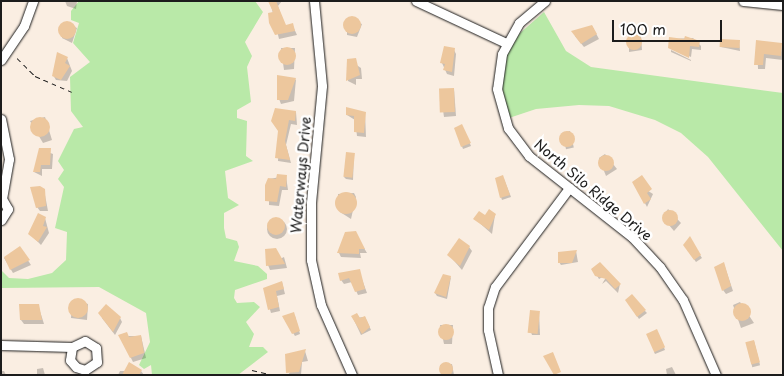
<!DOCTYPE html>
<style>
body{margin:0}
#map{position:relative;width:784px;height:376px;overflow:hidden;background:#faeee2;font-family:"Playpen Sans",sans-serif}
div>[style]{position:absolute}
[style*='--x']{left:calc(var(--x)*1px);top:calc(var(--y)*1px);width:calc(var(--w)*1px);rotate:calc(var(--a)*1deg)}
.green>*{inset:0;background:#b9e9a8}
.shadow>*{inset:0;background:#0003;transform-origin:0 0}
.round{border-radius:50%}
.building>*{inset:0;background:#edc79d;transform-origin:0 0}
.path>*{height:1px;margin-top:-0.5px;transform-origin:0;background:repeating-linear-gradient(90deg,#1c1c1c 0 5px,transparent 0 9px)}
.roads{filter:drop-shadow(0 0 1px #1c1c1c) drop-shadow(0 0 1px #1c1c1c)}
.minor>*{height:9px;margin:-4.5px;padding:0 4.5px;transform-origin:4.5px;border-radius:4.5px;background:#fff}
span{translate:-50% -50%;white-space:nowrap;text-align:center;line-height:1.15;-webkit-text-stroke:5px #fff;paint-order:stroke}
.street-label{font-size:14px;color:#1c1c1c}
.frame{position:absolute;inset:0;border:2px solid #1c1c1c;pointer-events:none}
.scale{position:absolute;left:612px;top:20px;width:110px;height:22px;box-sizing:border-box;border:2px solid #1c1c1c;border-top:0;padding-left:6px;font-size:15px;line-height:18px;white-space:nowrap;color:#1c1c1c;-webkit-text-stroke:4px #fff;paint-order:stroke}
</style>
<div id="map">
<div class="green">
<div style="clip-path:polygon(79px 1px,255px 1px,263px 12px,245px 42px,252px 56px,247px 67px,251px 102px,237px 110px,237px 118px,247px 121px,246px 156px,253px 161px,225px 171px,228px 198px,239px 205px,224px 213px,224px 228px,226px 238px,237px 241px,239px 247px,234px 261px,258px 266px,267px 274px,267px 279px,235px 290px,234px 298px,237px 303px,254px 302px,260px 307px,246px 322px,254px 334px,249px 347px,263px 347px,268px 352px,238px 375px,152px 375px,151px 365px,144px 369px,139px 365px,150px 342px,146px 313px,99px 287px,1px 288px,1px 270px,9px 278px,28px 279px,52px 273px,66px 260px,67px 232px,55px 228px,64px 187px,58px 179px,64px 170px,58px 161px,74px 129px,83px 127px,71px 111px,70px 77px,90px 62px,73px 43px,79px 23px,71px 20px,71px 11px)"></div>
<div style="clip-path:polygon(544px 12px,566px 51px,591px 67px,783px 93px,783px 251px,708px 157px,681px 133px,655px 120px,609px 106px,579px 105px,536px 109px,509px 118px,502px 87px,507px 55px,519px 34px)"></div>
</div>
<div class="shadow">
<div style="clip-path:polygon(65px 1px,77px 1px,76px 9px,67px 6px)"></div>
<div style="clip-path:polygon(270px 1px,282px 1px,278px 6px,285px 27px,292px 24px,297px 35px,279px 39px)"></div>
<div style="clip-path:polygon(347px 18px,362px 24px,357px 37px,347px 35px)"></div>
<div style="clip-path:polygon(63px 22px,77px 28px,72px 43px,62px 38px)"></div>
<div style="clip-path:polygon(592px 26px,599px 39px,584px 47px,575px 36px)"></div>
<div style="clip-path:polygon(629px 34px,641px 36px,642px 50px,629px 52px)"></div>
<div style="clip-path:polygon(693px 38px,701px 46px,701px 50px,692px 49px,691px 57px,670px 47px,670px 39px)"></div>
<div style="clip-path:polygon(739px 41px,740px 51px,721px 47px)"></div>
<div style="clip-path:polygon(757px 42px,781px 44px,783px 60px,766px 58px,765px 69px,758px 69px)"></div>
<div style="clip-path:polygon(281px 48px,295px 48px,294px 69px,284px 70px)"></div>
<div style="clip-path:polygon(454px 50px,456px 54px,454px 76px,447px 74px,442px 63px)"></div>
<div style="clip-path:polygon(671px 50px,691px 60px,691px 61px,671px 52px)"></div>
<div style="clip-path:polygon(67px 58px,72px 71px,67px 81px,56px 80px,53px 75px)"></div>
<div style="clip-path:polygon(349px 60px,361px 68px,362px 79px,356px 79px,356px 85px,348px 81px)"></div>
<div style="clip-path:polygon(296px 79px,294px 101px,281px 104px,279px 99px)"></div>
<div style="clip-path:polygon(454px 89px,456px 116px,444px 117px,440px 90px)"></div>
<div style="clip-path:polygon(296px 112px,297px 125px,291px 124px,286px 145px,291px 163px,278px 161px,279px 132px,272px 120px)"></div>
<div style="clip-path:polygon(365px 113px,366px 137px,357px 136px,355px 120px,347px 115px)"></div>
<div style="clip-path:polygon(45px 117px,52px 140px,43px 143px,30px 121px)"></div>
<div style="clip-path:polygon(462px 126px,471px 146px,463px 149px,455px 128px)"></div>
<div style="left:570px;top:131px;width:17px;height:8px;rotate:77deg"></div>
<div style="clip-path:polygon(40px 149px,53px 154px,52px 169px,42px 169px,42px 176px,34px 172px)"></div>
<div style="clip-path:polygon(354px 154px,353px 180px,346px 179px,344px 177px)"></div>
<div style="clip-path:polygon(605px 154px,617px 169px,606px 176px,599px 158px)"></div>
<div style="clip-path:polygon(286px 176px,288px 190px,282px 190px,279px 206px,269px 205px,269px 179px)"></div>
<div style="clip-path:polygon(504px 179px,511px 197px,502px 200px,501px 197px)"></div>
<div style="clip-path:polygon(634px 182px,653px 194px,647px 207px)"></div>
<div style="clip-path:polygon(44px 190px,48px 211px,40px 211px,37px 207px)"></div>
<div style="clip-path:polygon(354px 193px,356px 197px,351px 219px,340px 212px,338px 194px)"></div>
<div style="clip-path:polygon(668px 209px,681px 223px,674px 231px,663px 218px)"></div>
<div style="clip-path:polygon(495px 215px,492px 234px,475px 219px)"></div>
<div style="clip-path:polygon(45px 218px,49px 233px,41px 245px,30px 234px)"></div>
<div class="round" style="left:267px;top:219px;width:20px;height:20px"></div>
<div style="clip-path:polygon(355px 233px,367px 253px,360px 253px,361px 258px,341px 257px,339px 253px)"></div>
<div style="clip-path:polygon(469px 247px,472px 251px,462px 270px,449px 255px)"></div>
<div style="clip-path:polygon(20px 248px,31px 265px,13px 273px,4px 258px)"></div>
<div style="clip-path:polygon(686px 248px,700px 255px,702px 258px,696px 262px)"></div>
<div style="clip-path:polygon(576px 251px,578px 262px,561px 265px,559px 262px)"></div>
<div style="clip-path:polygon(284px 257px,287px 268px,270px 270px,268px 265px)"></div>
<div style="clip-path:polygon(600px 264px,620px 284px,618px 293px,606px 281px,602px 284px,608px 274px,599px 279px,593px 269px)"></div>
<div style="clip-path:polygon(724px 264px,733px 291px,726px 294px,723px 290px)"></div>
<div style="clip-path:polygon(359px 271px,367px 293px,358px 295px,352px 282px,344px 284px,341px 280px)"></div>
<div style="clip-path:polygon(451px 277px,447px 299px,437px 296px,435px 293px)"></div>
<div style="clip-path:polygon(282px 282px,285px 294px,277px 296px,280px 311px,271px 313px,264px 289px)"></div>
<div style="clip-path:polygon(72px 300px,88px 304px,87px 320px,71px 318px)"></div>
<div style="clip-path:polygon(626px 300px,645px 311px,647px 313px,639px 319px)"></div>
<div style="clip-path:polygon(740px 302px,754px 323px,741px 328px,733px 305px)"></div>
<div style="clip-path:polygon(38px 305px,44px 324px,24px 324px,21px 320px)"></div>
<div style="clip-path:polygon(539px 312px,540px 335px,532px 335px,531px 332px)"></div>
<div style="clip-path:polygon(295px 316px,300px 334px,295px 336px,283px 317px)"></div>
<div style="clip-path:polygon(365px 317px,371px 330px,361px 335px,353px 318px)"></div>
<div style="clip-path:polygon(102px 318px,120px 318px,122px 322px,115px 335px)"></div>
<div style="clip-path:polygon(440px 325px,453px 325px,452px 344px,444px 344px)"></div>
<div style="clip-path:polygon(658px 333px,665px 350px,655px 354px,654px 352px)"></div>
<div style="clip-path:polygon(120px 336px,141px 336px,146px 358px,133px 362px)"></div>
<div style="left:754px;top:341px;width:25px;height:8px;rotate:76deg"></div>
<div style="clip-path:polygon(305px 351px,308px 361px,302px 362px,301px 375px,288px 375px)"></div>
<div style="clip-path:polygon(452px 364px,454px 375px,441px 375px,440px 365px)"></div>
<div style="clip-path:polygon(672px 367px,676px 375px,667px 375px,666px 369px)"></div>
<div style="clip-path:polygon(43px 368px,45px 375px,37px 375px,37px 369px)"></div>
<div style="clip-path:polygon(1px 371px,4px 371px,6px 375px,1px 375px)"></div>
<div style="clip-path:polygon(120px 371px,141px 371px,144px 375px,118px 375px)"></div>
</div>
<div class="building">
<div style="clip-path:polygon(268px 1px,276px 1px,286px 25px,293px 23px,295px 31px,275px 35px,269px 23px,268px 13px,273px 12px)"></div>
<div class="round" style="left:343px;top:16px;width:18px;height:18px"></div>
<div class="round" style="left:58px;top:21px;width:18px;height:18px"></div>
<div style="clip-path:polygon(592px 25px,597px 34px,581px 44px,571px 31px)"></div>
<div class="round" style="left:626px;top:34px;width:16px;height:16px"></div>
<div style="clip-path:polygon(685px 36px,700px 41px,699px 47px,690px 46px,689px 58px,668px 48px,669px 37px,684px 39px)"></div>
<div style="left:720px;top:39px;width:20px;height:8px;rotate:3deg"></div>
<div style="clip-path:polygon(756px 40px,782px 43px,781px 56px,764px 54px,763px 65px,754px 65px)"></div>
<div style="clip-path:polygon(444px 46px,455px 48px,452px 72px,443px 70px,445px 64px,440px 63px)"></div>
<div class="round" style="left:278px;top:47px;width:18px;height:18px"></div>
<div style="clip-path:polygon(57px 52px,68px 57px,65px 63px,70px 66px,61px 80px,52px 76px)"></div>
<div style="clip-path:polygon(356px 58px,360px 75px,346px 81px,347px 59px)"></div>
<div style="clip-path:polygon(277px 75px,296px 78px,288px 100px,277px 100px)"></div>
<div style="left:454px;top:88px;width:24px;height:15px;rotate:88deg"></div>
<div style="clip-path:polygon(346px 107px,366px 112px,364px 133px,354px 132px,354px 116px,346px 115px)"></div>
<div style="clip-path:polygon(275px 108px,296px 111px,295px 121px,289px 120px,285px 141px,290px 160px,275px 158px,278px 131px,271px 121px)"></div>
<div class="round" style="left:30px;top:117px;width:20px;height:20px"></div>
<div style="clip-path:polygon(462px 124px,471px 143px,461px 147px,454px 128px)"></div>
<div class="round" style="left:559px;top:131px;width:16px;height:16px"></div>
<div style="clip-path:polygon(39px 148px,51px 148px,50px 165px,41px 165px,40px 172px,33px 172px)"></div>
<div style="left:346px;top:152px;width:9px;height:25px;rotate:6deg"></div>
<div class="round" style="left:598px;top:155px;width:16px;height:16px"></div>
<div style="clip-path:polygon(277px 174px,287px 175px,286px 187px,280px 186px,277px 202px,265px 201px,265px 185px,268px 178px,276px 179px)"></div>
<div style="clip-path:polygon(503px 175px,510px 195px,500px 198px,495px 178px)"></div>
<div style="clip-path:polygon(642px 175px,652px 189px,647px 193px,651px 199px,644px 204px,632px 182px)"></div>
<div style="clip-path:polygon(40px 186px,45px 189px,46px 206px,36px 208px,30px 187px)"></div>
<div class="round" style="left:335px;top:192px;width:22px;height:22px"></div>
<div style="clip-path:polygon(489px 209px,496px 214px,489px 230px,473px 219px,479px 211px,485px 215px)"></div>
<div class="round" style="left:662px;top:210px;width:16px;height:16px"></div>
<div style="clip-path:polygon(38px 213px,46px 217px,43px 226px,47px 227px,38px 242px,28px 234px)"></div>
<div class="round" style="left:267px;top:217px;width:18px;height:18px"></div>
<div style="clip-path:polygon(356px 231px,365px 249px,359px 249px,359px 254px,337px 253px,345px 232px)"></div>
<div style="clip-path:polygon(690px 236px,701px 255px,694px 260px,683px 245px)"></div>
<div style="clip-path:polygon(459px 238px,470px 246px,460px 266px,447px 255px)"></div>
<div style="clip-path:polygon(20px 246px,30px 260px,10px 270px,4px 257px)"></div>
<div style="clip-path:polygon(276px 248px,285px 264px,266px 266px,265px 249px)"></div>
<div style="clip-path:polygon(577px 250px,572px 263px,558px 263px,558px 252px)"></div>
<div style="clip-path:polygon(600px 262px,621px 284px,615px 289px,606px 279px,595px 276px,591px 269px)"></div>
<div style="clip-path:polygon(724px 262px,731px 286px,722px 291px,714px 267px)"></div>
<div style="clip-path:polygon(360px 269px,365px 289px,355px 292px,349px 278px,340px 281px,338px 273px)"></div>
<div style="clip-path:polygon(443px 274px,451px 276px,446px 297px,434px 293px)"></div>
<div style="clip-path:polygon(282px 281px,284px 289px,276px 291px,279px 307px,268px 310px,263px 288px)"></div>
<div style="clip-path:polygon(632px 294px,646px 310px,637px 317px,625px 300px)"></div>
<div class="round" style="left:68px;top:298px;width:20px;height:20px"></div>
<div class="round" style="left:733px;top:303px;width:18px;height:18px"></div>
<div style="clip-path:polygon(19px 304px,39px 304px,42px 320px,20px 320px)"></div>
<div style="clip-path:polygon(106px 304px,121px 317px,113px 332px,98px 313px)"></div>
<div style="left:530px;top:310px;width:10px;height:23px;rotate:6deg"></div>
<div style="clip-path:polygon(294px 312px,300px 331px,292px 334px,282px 316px)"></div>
<div style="clip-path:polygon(357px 313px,360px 318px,365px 316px,370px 327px,362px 334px,351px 316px)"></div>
<div class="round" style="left:438px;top:324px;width:16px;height:16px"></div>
<div style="left:657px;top:329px;width:20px;height:12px;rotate:66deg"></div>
<div style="clip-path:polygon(127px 332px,129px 337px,141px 335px,144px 353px,130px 358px,118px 335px)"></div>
<div style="left:754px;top:340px;width:23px;height:9px;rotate:75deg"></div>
<div style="clip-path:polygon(306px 349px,299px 372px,286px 373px,285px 354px)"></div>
<div style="clip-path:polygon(553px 352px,561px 372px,554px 375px,543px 356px)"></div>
<div style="clip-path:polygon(129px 362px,142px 370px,139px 375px,122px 375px)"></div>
<div class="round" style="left:439px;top:362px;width:14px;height:14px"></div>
</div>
<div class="path">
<div style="--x:17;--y:58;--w:25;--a:45"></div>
<div style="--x:35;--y:76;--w:40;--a:23.4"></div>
<div style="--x:252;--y:370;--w:23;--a:13"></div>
</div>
<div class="roads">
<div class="minor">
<div style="--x:314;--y:1;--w:85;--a:84.6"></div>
<div style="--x:322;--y:86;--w:118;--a:95.4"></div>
<div style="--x:311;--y:203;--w:57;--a:90"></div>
<div style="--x:311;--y:260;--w:46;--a:77.5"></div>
<div style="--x:321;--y:305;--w:77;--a:66.1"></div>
<div style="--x:416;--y:1;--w:99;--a:25"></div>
<div style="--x:545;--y:1;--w:34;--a:140"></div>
<div style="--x:519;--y:23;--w:35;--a:119"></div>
<div style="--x:502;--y:54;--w:35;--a:98"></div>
<div style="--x:497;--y:89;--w:41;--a:74.2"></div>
<div style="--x:508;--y:128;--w:35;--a:53"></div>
<div style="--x:529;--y:156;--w:131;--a:38.2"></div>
<div style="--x:632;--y:237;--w:41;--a:47"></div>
<div style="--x:660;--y:267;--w:40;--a:55.1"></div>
<div style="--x:683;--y:300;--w:82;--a:66.3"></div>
<div style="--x:743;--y:1;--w:40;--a:5.7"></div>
<div style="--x:1;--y:60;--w:41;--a:-55.9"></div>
<div style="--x:24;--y:26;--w:27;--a:-70"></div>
<div style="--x:1;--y:119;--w:41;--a:78.7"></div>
<div style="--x:9;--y:159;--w:39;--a:100"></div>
<div style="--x:1;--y:197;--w:14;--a:60"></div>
<div style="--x:8;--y:209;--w:13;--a:122"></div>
<div style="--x:1;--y:345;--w:71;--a:1.6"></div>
<div style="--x:72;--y:347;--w:14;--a:-25"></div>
<div style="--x:85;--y:341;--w:13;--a:32"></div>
<div style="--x:96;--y:348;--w:14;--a:86"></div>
<div style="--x:97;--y:362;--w:14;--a:146"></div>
<div style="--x:85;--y:370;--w:9;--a:-162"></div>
<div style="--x:76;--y:367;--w:9;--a:-131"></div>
<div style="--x:70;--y:360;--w:13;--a:-81"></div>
<div style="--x:498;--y:375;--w:46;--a:-102.5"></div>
<div style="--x:488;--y:330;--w:22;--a:-90"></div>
<div style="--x:488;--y:308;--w:22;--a:-72"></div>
<div style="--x:495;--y:287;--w:124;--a:-53.2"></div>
</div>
</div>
<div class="street-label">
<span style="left:301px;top:175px;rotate:-85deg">Waterways Drive</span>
<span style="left:593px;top:190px;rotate:40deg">North Silo Ridge Drive</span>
</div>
<div class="frame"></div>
<div class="scale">100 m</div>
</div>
